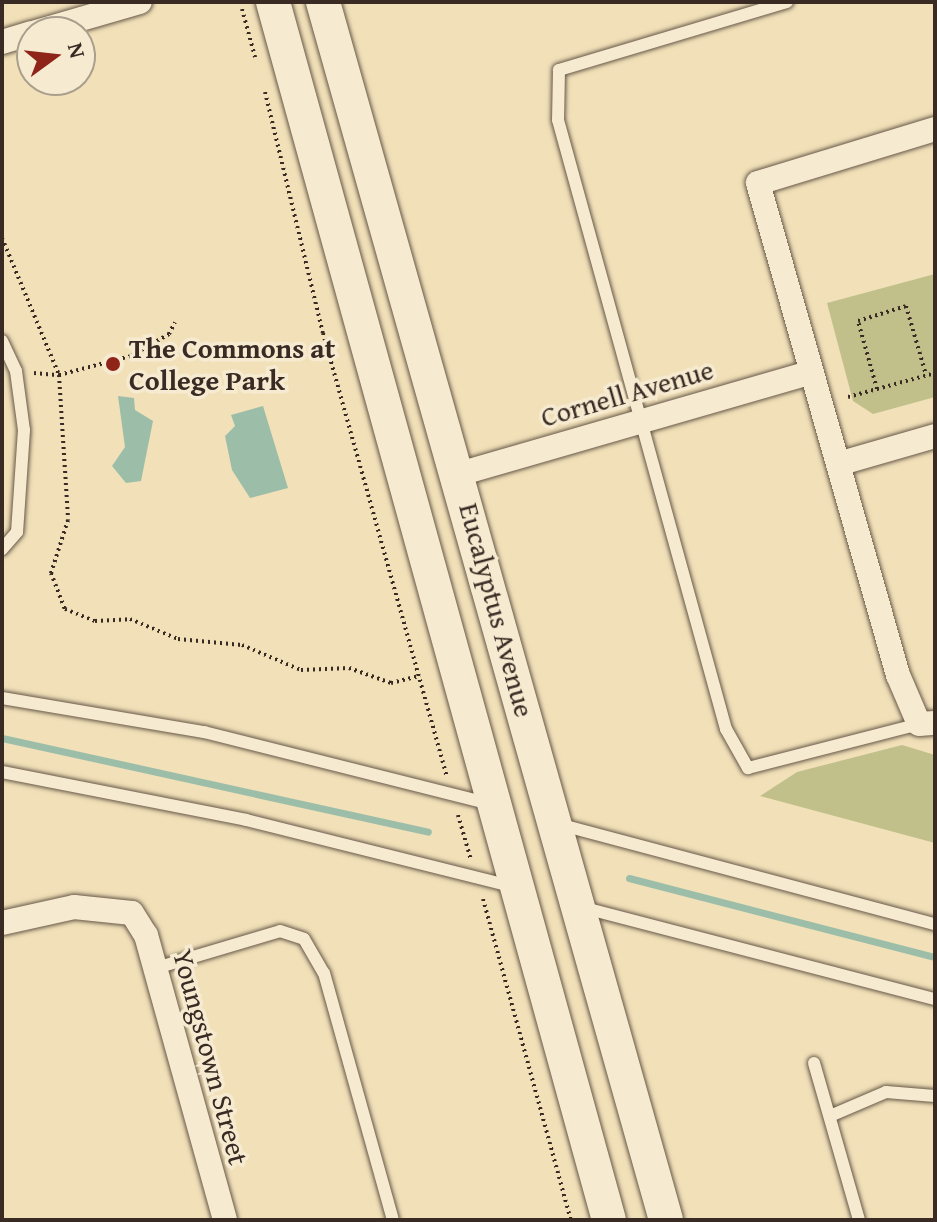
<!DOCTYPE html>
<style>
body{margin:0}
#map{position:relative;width:937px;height:1222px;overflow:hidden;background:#f1e0b8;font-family:"Gentium Book Plus",serif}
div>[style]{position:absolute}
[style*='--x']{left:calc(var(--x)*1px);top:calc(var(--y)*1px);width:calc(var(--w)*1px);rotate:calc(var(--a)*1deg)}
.green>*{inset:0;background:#c1c08a}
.water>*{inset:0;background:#9cbea9}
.stream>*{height:7px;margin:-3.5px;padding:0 3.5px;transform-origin:3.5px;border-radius:3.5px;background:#9cbea9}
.path>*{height:4px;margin-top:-2px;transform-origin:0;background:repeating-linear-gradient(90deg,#392b24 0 2px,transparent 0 6px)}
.roads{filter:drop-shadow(0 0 2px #675849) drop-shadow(0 0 2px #675849)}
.lane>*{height:12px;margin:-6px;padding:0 6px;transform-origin:6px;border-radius:6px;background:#f6ebd1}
.street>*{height:24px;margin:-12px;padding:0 12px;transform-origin:12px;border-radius:12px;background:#f6ebd1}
.secondary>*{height:34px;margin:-17px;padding:0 17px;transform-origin:17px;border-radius:17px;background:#f6ebd1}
.dots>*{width:22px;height:22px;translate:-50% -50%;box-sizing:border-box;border:4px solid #f6ebd1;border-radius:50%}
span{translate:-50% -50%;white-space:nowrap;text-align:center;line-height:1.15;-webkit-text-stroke:7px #f6ebd1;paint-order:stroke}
.poi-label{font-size:28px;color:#392b24;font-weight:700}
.left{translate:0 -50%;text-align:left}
.street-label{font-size:28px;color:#392b24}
.frame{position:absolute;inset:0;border:4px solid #392b24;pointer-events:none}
.north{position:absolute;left:16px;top:16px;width:80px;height:80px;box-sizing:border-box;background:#f6ebd1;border:2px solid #aa9e8c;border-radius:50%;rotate:75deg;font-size:22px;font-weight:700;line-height:32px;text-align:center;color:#392b24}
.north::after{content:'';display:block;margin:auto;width:28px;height:36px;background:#8f2418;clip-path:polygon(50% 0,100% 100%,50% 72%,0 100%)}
</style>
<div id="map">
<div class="green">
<div style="clip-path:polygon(935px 274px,935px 397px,873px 414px,853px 401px,827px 303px)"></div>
<div style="clip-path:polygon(902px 745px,935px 755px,935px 843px,760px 796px,797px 772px)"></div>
</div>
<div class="water">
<div style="clip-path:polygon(118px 396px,134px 398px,135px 410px,153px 421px,141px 481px,126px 483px,112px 466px,125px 447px)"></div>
<div style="clip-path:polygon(263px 406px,288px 488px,250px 498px,232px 470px,225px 436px,235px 426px,231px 415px)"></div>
</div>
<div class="stream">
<div style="--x:2;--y:738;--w:436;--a:12.4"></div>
<div style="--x:629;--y:878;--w:316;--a:14.5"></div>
</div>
<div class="path">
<div style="--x:242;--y:9;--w:50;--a:74.8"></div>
<div style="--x:265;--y:92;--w:248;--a:76.5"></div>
<div style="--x:323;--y:333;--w:459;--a:74.4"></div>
<div style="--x:2;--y:238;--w:148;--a:67.4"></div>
<div style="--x:59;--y:375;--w:145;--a:86.4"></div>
<div style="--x:68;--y:520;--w:56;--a:107.8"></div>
<div style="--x:51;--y:573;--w:39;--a:69"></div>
<div style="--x:65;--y:609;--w:32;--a:22"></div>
<div style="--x:95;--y:621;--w:35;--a:-3"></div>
<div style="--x:130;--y:619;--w:52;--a:22.6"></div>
<div style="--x:178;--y:639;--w:64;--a:5.4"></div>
<div style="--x:242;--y:645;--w:64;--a:23"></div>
<div style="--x:301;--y:670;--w:48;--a:-2.4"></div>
<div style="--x:349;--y:668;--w:45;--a:19.7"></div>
<div style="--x:391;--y:683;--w:30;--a:-14"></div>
<div style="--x:34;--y:373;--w:25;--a:5"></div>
<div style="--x:59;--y:375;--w:74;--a:-14.8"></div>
<div style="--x:131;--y:356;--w:44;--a:-30.1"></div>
<div style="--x:169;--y:334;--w:13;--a:-63"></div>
<div style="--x:877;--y:389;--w:71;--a:-105.6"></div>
<div style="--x:858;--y:321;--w:50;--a:-17.4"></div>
<div style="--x:906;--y:306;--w:72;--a:73.8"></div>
<div style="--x:848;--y:397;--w:90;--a:-15.4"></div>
<div style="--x:458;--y:815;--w:47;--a:73.9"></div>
<div style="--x:483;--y:899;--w:333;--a:74.7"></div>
</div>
<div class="roads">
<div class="lane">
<div style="--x:787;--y:2;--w:238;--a:163.4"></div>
<div style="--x:559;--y:70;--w:50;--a:91.1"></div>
<div style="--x:558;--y:120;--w:632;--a:74.58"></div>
<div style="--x:726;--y:729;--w:45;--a:60.6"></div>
<div style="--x:748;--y:768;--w:177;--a:-14.4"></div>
<div style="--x:2;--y:341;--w:33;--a:65"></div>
<div style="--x:16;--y:371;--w:60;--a:82.3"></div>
<div style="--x:24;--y:430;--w:102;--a:93.9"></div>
<div style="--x:17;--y:532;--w:23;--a:131"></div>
<div style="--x:2;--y:698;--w:205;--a:9.6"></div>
<div style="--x:204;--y:732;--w:296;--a:14.1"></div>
<div style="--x:2;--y:772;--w:249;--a:11.1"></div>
<div style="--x:246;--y:820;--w:276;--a:14"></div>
<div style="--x:558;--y:824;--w:390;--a:14.9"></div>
<div style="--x:581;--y:907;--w:366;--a:14.6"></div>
<div style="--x:156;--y:968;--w:129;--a:-16.6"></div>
<div style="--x:280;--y:931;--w:25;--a:18"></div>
<div style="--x:304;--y:939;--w:39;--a:60"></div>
<div style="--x:324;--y:973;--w:256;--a:74.4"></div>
<div style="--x:814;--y:1063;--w:163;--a:74"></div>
<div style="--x:830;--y:1116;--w:61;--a:-23.2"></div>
<div style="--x:886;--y:1092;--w:49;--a:4.7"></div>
</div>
<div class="street">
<div style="--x:36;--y:32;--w:108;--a:-16.1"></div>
<div style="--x:2;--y:42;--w:31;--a:-17"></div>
<div style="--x:935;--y:129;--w:185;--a:163"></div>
<div style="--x:758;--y:183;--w:512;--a:74.12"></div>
<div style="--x:898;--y:675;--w:53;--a:66.8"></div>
<div style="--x:919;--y:724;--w:16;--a:-4"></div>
<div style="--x:838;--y:464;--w:101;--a:-16.1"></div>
<div style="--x:459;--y:474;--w:367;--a:-16.1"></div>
<div style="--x:2;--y:923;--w:74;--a:-12.5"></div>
<div style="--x:74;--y:907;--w:58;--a:5.9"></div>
<div style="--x:132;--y:913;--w:26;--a:58"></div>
<div style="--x:146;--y:935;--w:296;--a:74.5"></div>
</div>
<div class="secondary">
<div style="--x:273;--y:2;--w:1263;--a:74.58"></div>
<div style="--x:323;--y:2;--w:1265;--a:74.27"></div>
</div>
</div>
<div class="dots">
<div style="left:113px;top:364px;background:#8f2418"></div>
</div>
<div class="poi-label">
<span class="left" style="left:129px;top:364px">The Commons at<br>College Park</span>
</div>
<div class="street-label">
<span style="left:627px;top:393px;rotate:-16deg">Cornell Avenue</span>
<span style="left:497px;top:610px;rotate:75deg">Eucalyptus Avenue</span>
<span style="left:211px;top:1057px;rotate:75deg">Youngstown Street</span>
</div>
<div class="frame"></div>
<div class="north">N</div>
</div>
